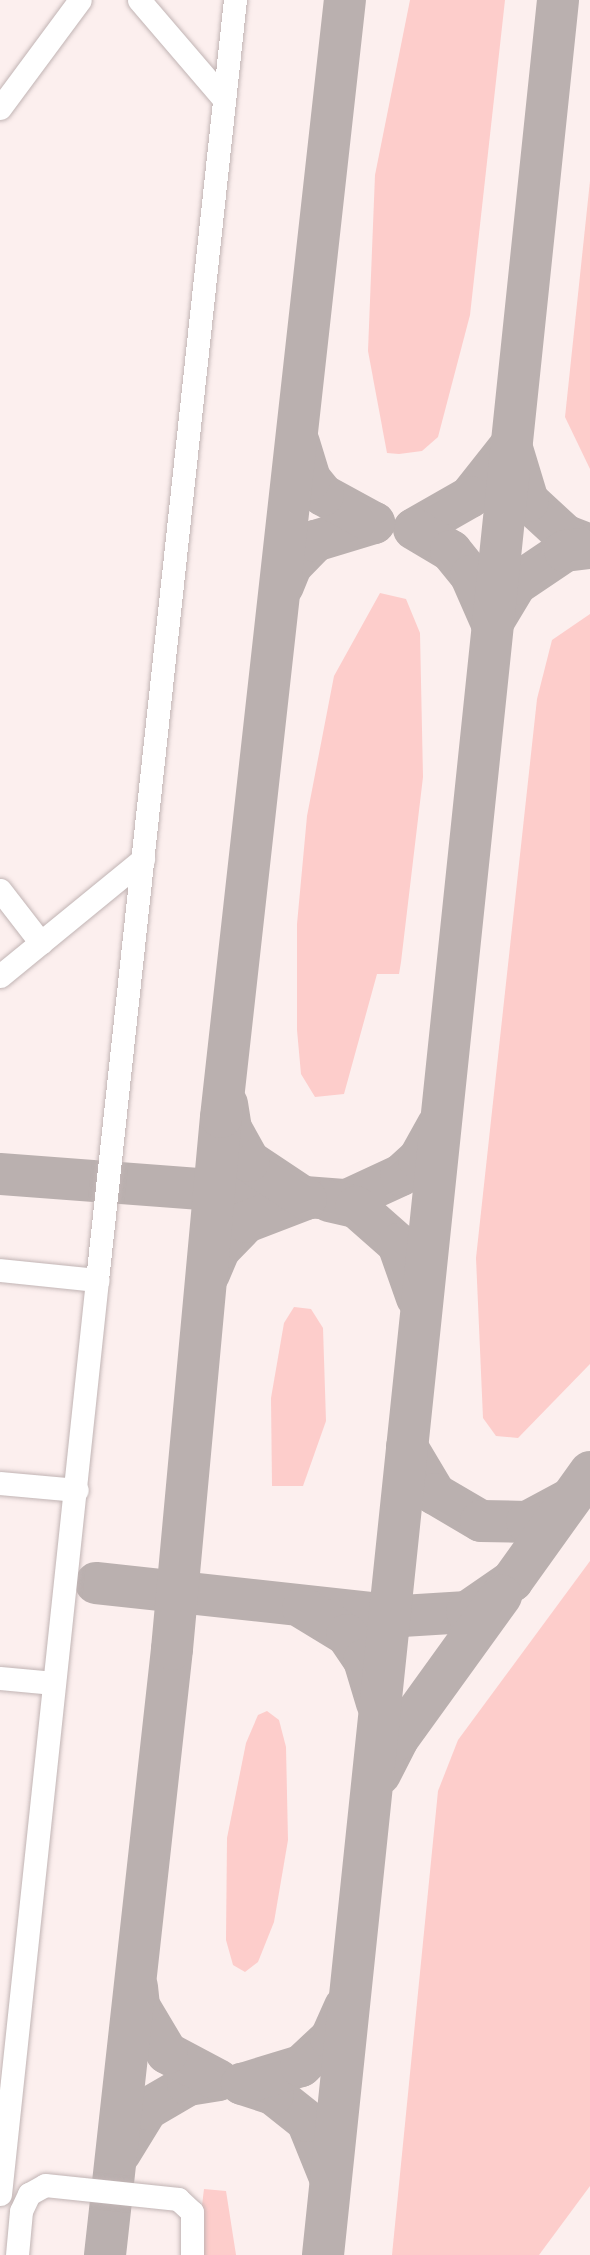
<!DOCTYPE html>
<style>
body{margin:0}
#map{position:relative;width:590px;height:2255px;overflow:hidden;background:#fcefee;font-family:"Roboto Condensed",sans-serif}
div>[style]{position:absolute}
[style*='--x']{left:calc(var(--x)*1px);top:calc(var(--y)*1px);width:calc(var(--w)*1px);rotate:calc(var(--a)*1deg)}
.green>*{inset:0;background:#fdcdcb}
.taxiway>*{height:42px;margin:-21px;padding:0 21px;transform-origin:21px;border-radius:21px;background:#bab0af}
.roads{filter:drop-shadow(0 0 2px #c1b4b4) drop-shadow(0 0 2px #c1b4b4)}
.minor>*{height:23px;margin:-11.5px;padding:0 11.5px;transform-origin:11.5px;border-radius:11.5px;background:#fff}
span{translate:-50% -50%;white-space:nowrap;text-align:center;line-height:1.15;-webkit-text-stroke:5px #fcefee;paint-order:stroke}
</style>
<div id="map">
<div class="green">
<div style="clip-path:polygon(410px 0,505px 0,470px 315px,438px 437px,422px 451px,399px 454px,387px 453px,368px 351px,375px 175px)"></div>
<div style="clip-path:polygon(590px 181px,590px 469px,565px 417px)"></div>
<div style="clip-path:polygon(380px 593px,406px 599px,420px 633px,423px 777px,401px 962px,399px 974px,377px 974px,344px 1094px,315px 1097px,301px 1074px,297px 1030px,297px 924px,307px 816px,334px 676px)"></div>
<div style="clip-path:polygon(590px 614px,590px 1364px,518px 1438px,496px 1436px,483px 1418px,476px 1258px,537px 699px,552px 640px)"></div>
<div style="clip-path:polygon(294px 1307px,311px 1309px,323px 1328px,326px 1421px,303px 1486px,272px 1486px,271px 1398px,284px 1323px)"></div>
<div style="clip-path:polygon(590px 1561px,590px 2186px,539px 2255px,392px 2255px,438px 1791px,458px 1740px)"></div>
<div style="clip-path:polygon(267px 1711px,279px 1720px,286px 1747px,288px 1840px,274px 1922px,258px 1962px,245px 1972px,233px 1965px,226px 1940px,227px 1838px,246px 1743px,258px 1715px)"></div>
<div style="clip-path:polygon(204px 2189px,226px 2191px,236px 2255px,196px 2255px)"></div>
</div>
<div class="taxiway">
<div style="--x:590;--y:545;--w:26;--a:-159"></div>
<div style="--x:566;--y:536;--w:52;--a:-137.4"></div>
<div style="--x:528;--y:501;--w:59;--a:-106.9"></div>
<div style="--x:511;--y:445;--w:66;--a:128.3"></div>
<div style="--x:470;--y:497;--w:64;--a:150.3"></div>
<div style="--x:414;--y:529;--w:43;--a:30.7"></div>
<div style="--x:451;--y:551;--w:32;--a:51"></div>
<div style="--x:471;--y:576;--w:52;--a:66.4"></div>
<div style="--x:492;--y:624;--w:47;--a:-59"></div>
<div style="--x:516;--y:584;--w:59;--a:-34"></div>
<div style="--x:565;--y:551;--w:25;--a:-7"></div>
<div style="--x:283;--y:586;--w:22;--a:-68"></div>
<div style="--x:291;--y:566;--w:35;--a:-46"></div>
<div style="--x:315;--y:541;--w:62;--a:-17"></div>
<div style="--x:374;--y:523;--w:58;--a:-151.2"></div>
<div style="--x:323;--y:495;--w:21;--a:-129"></div>
<div style="--x:310;--y:479;--w:38;--a:-107"></div>
<div style="--x:0;--y:1174;--w:348;--a:4.3"></div>
<div style="--x:347;--y:1200;--w:60;--a:-24.8"></div>
<div style="--x:401;--y:1175;--w:24;--a:-42"></div>
<div style="--x:419;--y:1159;--w:39;--a:-61"></div>
<div style="--x:329;--y:1201;--w:28;--a:13"></div>
<div style="--x:356;--y:1207;--w:56;--a:41.4"></div>
<div style="--x:398;--y:1244;--w:57;--a:70.6"></div>
<div style="--x:209;--y:1274;--w:26;--a:-67"></div>
<div style="--x:219;--y:1250;--w:39;--a:-46"></div>
<div style="--x:246;--y:1222;--w:64;--a:-21"></div>
<div style="--x:306;--y:1199;--w:69;--a:-146.3"></div>
<div style="--x:249;--y:1161;--w:37;--a:-119"></div>
<div style="--x:231;--y:1129;--w:25;--a:-99"></div>
<div style="--x:407;--y:1447;--w:55;--a:59.2"></div>
<div style="--x:435;--y:1494;--w:53;--a:30.4"></div>
<div style="--x:481;--y:1521;--w:46;--a:1.2"></div>
<div style="--x:527;--y:1522;--w:47;--a:-28.2"></div>
<div style="--x:96;--y:1583;--w:308;--a:6.2"></div>
<div style="--x:402;--y:1616;--w:65;--a:-3.5"></div>
<div style="--x:467;--y:1612;--w:55;--a:-34.6"></div>
<div style="--x:512;--y:1581;--w:134;--a:-54.4"></div>
<div style="--x:303;--y:1608;--w:52;--a:31.5"></div>
<div style="--x:347;--y:1635;--w:30;--a:56"></div>
<div style="--x:364;--y:1660;--w:45;--a:73.2"></div>
<div style="--x:380;--y:1774;--w:38;--a:-63"></div>
<div style="--x:397;--y:1740;--w:178;--a:-54.2"></div>
<div style="--x:120;--y:2153;--w:52;--a:-58.5"></div>
<div style="--x:147;--y:2109;--w:48;--a:-30.3"></div>
<div style="--x:188;--y:2085;--w:30;--a:-9"></div>
<div style="--x:218;--y:2080;--w:58;--a:-152.1"></div>
<div style="--x:167;--y:2053;--w:55;--a:-120.8"></div>
<div style="--x:139;--y:2006;--w:19;--a:-96"></div>
<div style="--x:330;--y:2178;--w:61;--a:-112"></div>
<div style="--x:307;--y:2121;--w:43;--a:-141.5"></div>
<div style="--x:273;--y:2094;--w:33;--a:-162"></div>
<div style="--x:242;--y:2084;--w:62;--a:-17"></div>
<div style="--x:301;--y:2066;--w:41;--a:-43"></div>
<div style="--x:331;--y:2038;--w:34;--a:-66"></div>
<div style="--x:105;--y:2255;--w:610;--a:-83.69"></div>
<div style="--x:172;--y:1649;--w:534;--a:-84.74"></div>
<div style="--x:221;--y:1117;--w:1124;--a:-83.67"></div>
<div style="--x:323;--y:2255;--w:2267;--a:-84.05"></div>
</div>
<div class="roads">
<div class="minor">
<div style="--x:139;--y:0;--w:128;--a:49.4"></div>
<div style="--x:0;--y:108;--w:134;--a:-53.5"></div>
<div style="--x:0;--y:890;--w:67;--a:52.3"></div>
<div style="--x:0;--y:976;--w:185;--a:-39.3"></div>
<div style="--x:0;--y:1270;--w:98;--a:5.9"></div>
<div style="--x:97;--y:1280;--w:1287;--a:-83.85"></div>
<div style="--x:0;--y:1483;--w:77;--a:5.2"></div>
<div style="--x:0;--y:1678;--w:54;--a:5.3"></div>
<div style="--x:0;--y:2194;--w:919;--a:-83.94"></div>
<div style="--x:17;--y:2255;--w:44;--a:-84.8"></div>
<div style="--x:21;--y:2211;--w:19;--a:-65"></div>
<div style="--x:29;--y:2194;--w:18;--a:-29"></div>
<div style="--x:45;--y:2185;--w:134;--a:6"></div>
<div style="--x:178;--y:2199;--w:19;--a:43"></div>
<div style="--x:192;--y:2212;--w:43;--a:90"></div>
</div>
</div>
</div>
